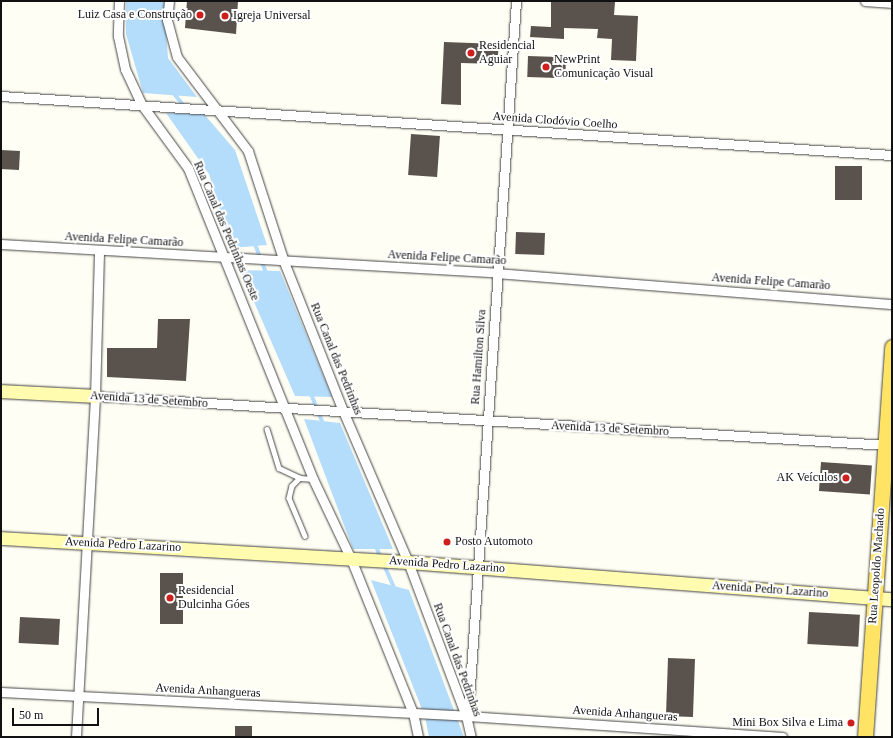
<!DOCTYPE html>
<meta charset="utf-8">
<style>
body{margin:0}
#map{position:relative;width:893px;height:738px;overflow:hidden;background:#fffef4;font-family:Georgia,serif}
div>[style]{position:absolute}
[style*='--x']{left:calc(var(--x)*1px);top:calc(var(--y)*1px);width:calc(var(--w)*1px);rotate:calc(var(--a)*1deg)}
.water>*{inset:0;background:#b4dcfb}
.stream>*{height:3.5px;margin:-1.75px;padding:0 1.75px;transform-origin:1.75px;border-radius:1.75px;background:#b4dcfb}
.building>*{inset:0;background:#5a524c;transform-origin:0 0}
.roads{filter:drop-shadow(0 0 1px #444) drop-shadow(0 0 1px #444)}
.lane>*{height:4.5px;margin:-2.25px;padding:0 2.25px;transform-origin:2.25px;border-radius:2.25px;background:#fff}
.street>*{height:9px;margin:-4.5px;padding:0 4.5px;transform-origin:4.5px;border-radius:4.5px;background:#fff}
.secondary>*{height:13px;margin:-6.5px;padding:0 6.5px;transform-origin:6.5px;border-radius:6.5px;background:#fffbaf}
.primary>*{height:15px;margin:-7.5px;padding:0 7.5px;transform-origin:7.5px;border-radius:7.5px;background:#ffe364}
.dots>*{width:11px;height:11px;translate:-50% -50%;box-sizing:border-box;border:2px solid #fff;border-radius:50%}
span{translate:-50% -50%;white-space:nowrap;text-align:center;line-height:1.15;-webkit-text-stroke:4px #fff;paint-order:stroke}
.poi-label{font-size:12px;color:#111}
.right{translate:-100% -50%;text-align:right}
.left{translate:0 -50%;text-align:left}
.street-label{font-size:12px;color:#111}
.frame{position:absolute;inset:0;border:2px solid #111;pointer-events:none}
.scale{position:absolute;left:12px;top:708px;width:87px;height:18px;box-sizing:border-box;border:2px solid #111;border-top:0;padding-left:5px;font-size:12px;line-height:14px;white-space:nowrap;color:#111;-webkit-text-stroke:3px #fff;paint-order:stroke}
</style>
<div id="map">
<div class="water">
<div style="clip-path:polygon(126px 1px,164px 1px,168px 58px,197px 97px,143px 93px,126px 34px)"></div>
<div style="clip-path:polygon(166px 113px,204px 114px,235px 150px,267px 245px,231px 248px,209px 174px)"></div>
<div style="clip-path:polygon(240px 270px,280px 271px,332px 397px,295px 396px)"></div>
<div style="clip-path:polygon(304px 419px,340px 423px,393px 549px,353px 549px)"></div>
<div style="clip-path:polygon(371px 580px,409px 590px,464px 737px,429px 737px,425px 717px)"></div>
</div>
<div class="stream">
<div style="--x:174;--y:93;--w:18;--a:52"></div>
<div style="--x:255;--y:243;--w:33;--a:69"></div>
<div style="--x:311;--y:393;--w:35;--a:68"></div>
<div style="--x:376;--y:545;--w:14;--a:69"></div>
<div style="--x:384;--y:564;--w:27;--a:66"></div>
</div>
<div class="building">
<div style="clip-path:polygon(187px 1px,238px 1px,236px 34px,185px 28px)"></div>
<div style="clip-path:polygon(551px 1px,615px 2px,614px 15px,638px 16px,636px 61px,611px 60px,612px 39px,597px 38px,598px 29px,564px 28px,564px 39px,530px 37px,531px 26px,551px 27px)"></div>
<div style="clip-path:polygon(444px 42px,499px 44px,497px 64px,461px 63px,461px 105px,441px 104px)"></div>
<div style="left:528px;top:56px;width:38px;height:21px;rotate:2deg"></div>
<div style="left:411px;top:134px;width:29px;height:41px;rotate:4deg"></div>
<div style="left:1px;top:150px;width:19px;height:19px;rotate:3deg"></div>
<div style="left:835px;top:166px;width:27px;height:34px"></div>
<div style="left:516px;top:232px;width:29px;height:22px;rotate:2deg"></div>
<div style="clip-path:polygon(158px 319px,190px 319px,186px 381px,107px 377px,107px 348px,157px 348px)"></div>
<div style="left:821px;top:462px;width:51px;height:29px;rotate:4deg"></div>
<div style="left:160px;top:573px;width:23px;height:51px"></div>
<div style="left:809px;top:612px;width:51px;height:32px;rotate:3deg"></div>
<div style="left:20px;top:617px;width:40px;height:26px;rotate:3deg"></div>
<div style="left:668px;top:658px;width:27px;height:58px;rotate:2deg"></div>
<div style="left:235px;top:726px;width:17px;height:11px"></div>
</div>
<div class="roads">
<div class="lane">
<div style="--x:267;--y:429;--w:41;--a:72.9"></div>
<div style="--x:279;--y:468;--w:23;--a:25"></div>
<div style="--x:300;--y:478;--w:13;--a:4"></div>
<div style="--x:300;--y:478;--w:11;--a:135"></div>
<div style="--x:292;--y:486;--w:12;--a:104"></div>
<div style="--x:289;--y:498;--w:41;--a:67.2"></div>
</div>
<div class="street">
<div style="--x:119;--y:1;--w:35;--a:92"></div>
<div style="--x:118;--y:36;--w:34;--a:78"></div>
<div style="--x:125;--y:69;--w:40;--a:65"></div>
<div style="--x:142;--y:105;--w:78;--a:53.9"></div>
<div style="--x:188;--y:168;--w:335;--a:68.1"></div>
<div style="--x:313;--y:479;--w:89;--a:64.6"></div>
<div style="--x:351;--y:559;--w:166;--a:68.1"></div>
<div style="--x:413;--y:713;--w:25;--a:78"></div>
<div style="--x:169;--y:1;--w:19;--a:96"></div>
<div style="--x:167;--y:20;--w:38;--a:75"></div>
<div style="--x:177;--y:57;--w:118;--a:52.9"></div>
<div style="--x:248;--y:151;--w:117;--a:72"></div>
<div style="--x:284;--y:262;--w:160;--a:68.4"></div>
<div style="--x:343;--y:411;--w:164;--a:66.7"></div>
<div style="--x:408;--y:562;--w:165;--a:69.4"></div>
<div style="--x:466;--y:716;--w:22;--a:77"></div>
<div style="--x:865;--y:1;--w:27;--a:4"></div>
<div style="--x:1;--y:96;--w:893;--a:3.79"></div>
<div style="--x:1;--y:244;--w:497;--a:3.3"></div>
<div style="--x:497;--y:273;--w:396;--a:4.5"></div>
<div style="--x:95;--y:396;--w:795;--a:3.54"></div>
<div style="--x:1;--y:692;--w:468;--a:2.9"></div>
<div style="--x:468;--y:716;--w:315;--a:3.8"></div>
<div style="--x:468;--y:716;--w:717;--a:-86.16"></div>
<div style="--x:76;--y:737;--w:342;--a:-86.8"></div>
<div style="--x:95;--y:396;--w:145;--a:-88.4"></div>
</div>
<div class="secondary">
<div style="--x:1;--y:391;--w:94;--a:3"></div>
<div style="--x:1;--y:538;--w:408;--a:3.4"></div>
<div style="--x:408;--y:562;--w:485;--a:4.4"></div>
</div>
<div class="primary">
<div style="--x:865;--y:737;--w:391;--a:-86"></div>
</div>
</div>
<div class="dots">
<div style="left:200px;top:15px;background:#ce1f1c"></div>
<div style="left:225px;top:16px;background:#ce1f1c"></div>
<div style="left:471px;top:53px;background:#ce1f1c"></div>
<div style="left:546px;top:67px;background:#ce1f1c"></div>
<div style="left:846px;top:478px;background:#ce1f1c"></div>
<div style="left:447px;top:542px;background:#ce1f1c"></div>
<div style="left:170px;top:598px;background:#ce1f1c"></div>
<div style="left:851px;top:723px;background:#ce1f1c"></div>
</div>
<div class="poi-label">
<span class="right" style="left:192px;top:15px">Luiz Casa e Construção</span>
<span class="left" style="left:233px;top:16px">Igreja Universal</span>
<span class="left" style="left:479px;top:53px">Residencial<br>Aguiar</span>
<span class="left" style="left:554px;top:67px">NewPrint<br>Comunicação Visual</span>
<span class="right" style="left:838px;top:478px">AK Veículos</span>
<span class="left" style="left:455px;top:542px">Posto Automoto</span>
<span class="left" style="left:178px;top:598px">Residencial<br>Dulcinha Góes</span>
<span class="right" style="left:843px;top:723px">Mini Box Silva e Lima</span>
</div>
<div class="street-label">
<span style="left:555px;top:121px;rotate:4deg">Avenida Clodóvio Coelho</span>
<span style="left:226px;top:231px;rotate:67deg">Rua Canal das Pedrinhas Oeste</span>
<span style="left:124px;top:240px;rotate:3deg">Avenida Felipe Camarão</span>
<span style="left:447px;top:258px;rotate:3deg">Avenida Felipe Camarão</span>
<span style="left:771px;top:282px;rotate:4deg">Avenida Felipe Camarão</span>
<span style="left:479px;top:357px;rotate:-86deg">Rua Hamilton Silva</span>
<span style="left:336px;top:359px;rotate:68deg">Rua Canal das Pedrinhas</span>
<span style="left:149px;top:400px;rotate:4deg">Avenida 13 de Setembro</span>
<span style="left:610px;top:429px;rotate:3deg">Avenida 13 de Setembro</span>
<span style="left:123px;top:545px;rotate:3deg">Avenida Pedro Lazarino</span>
<span style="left:447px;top:565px;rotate:4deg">Avenida Pedro Lazarino</span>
<span style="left:877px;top:566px;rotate:-86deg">Rua Leopoldo Machado</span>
<span style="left:770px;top:590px;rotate:4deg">Avenida Pedro Lazarino</span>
<span style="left:457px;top:660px;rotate:70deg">Rua Canal das Pedrinhas</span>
<span style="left:208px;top:691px;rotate:3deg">Avenida Anhangueras</span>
<span style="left:625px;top:714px;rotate:4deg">Avenida Anhangueras</span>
</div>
<div class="frame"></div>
<div class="scale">50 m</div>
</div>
